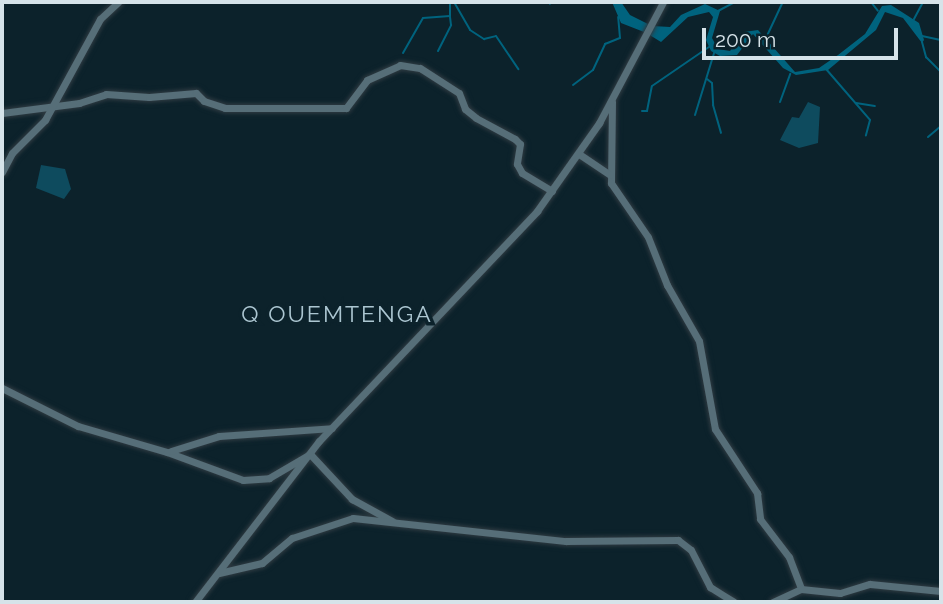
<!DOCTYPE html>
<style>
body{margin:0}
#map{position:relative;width:943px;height:604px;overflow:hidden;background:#0c222b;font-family:Raleway,sans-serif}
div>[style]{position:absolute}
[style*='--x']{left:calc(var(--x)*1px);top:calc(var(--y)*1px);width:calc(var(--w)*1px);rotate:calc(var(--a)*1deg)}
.forest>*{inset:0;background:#0e4b5e}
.water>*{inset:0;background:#00637e}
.stream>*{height:2px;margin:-1px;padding:0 1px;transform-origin:1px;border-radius:1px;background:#00637e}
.roads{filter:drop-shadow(0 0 2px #2f3b42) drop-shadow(0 0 2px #2f3b42)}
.street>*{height:7px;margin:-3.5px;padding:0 3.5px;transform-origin:3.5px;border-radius:3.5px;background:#566e78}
span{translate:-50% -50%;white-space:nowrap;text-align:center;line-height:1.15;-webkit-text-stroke:7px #0c222b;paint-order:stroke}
.quarter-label{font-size:23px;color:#acc6d1;letter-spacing:2px}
.frame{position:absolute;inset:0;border:4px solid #d6e3e9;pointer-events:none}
.scale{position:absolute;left:702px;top:28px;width:196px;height:32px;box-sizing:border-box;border:4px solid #d6e3e9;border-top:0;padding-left:9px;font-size:21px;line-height:24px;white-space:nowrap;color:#d6e3e9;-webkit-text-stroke:5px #0c222b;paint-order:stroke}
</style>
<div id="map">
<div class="forest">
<div style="clip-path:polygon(808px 102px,820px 107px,818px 143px,799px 148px,780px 140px,792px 117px,799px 118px)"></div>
<div style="clip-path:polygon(41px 165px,65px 169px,71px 189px,64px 199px,36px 188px)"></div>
</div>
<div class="water">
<div style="clip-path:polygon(612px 2px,621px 2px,630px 15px,648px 24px,644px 32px,621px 23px)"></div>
<div style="clip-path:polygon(705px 4px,720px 11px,712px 38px,718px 49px,730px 51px,744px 32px,758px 30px,795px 72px,819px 68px,838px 55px,865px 34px,882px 6px,891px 5px,919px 23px,924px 40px,922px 43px,903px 18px,885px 12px,876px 30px,828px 70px,796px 75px,783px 68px,753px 34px,737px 55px,720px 56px,711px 51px,706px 40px,713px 17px,709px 12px,688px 17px,661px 42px,648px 34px,653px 26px,670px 27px,681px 15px)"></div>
</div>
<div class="stream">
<div style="--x:454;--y:2;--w:32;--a:60"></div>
<div style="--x:470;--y:30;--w:17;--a:33"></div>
<div style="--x:484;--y:39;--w:12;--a:-14"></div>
<div style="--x:496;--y:36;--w:40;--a:56"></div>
<div style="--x:549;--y:2;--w:2;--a:63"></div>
<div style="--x:871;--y:2;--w:11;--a:52"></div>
<div style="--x:718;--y:11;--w:19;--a:-28"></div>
<div style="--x:914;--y:19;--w:19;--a:-62"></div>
<div style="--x:922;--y:36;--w:19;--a:12"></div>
<div style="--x:766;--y:38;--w:40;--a:-65"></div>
<div style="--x:922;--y:42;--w:16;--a:75"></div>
<div style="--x:926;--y:57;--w:21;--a:45"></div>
<div style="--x:438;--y:51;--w:29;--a:-63"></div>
<div style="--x:451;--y:25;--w:8;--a:-97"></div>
<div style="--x:403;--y:53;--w:40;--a:-60.3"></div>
<div style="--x:423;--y:18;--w:27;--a:-4"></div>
<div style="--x:450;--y:16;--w:14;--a:-90"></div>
<div style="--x:826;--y:69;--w:67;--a:49.2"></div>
<div style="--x:870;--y:120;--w:16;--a:105"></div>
<div style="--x:707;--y:79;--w:6;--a:39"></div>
<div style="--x:712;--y:83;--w:22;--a:87"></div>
<div style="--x:713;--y:105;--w:29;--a:74"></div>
<div style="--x:573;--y:85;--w:25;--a:-37"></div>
<div style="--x:593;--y:70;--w:29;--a:-65"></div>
<div style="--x:605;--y:44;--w:16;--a:-22"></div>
<div style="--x:620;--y:38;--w:21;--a:-95"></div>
<div style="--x:780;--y:102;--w:30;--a:-70"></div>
<div style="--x:856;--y:103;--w:19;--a:9"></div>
<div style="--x:642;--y:111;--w:5;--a:0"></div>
<div style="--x:647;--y:111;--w:25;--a:-79"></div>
<div style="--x:652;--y:86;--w:69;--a:-34.4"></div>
<div style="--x:695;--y:115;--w:68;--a:-72.9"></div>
<div style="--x:928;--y:137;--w:17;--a:-40"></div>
</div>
<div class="roads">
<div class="street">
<div style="--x:612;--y:102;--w:81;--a:90.7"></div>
<div style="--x:611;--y:183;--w:65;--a:55.6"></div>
<div style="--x:648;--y:237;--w:52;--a:68.4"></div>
<div style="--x:667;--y:285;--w:64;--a:60.3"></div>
<div style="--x:699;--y:341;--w:89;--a:79.7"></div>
<div style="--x:715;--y:429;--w:77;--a:56.7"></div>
<div style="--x:757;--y:493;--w:26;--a:83"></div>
<div style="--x:760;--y:519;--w:48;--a:52.7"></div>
<div style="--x:789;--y:557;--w:34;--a:69"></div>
<div style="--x:2;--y:113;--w:78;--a:-7.4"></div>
<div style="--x:79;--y:103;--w:28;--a:-18"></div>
<div style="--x:106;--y:94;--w:43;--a:4"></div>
<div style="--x:149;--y:97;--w:47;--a:-4.9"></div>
<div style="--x:196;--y:93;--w:11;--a:45"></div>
<div style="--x:204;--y:101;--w:22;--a:18"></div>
<div style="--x:225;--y:108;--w:121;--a:0"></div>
<div style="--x:346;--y:108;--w:35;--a:-53"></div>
<div style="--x:367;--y:80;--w:36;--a:-24"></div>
<div style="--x:400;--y:65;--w:20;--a:9"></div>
<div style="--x:420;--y:68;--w:46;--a:32.7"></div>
<div style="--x:459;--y:93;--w:17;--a:69"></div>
<div style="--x:465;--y:109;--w:14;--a:39"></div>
<div style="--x:476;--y:118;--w:44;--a:28.3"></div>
<div style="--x:515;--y:139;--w:7;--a:45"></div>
<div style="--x:520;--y:144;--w:20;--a:99"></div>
<div style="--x:517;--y:164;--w:10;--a:61"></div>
<div style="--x:522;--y:173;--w:35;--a:31"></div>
<div style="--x:579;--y:154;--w:37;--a:34"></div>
<div style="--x:2;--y:172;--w:21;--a:-62"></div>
<div style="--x:12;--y:153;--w:47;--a:-45"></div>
<div style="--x:45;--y:120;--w:115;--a:-61.4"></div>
<div style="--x:100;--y:19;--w:25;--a:-43"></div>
<div style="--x:2;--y:388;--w:85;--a:26.6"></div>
<div style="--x:78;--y:426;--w:93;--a:16.3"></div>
<div style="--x:167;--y:452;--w:81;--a:20.2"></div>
<div style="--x:243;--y:480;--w:26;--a:-4"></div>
<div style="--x:269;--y:478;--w:48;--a:-30.3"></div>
<div style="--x:310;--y:454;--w:62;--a:47"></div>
<div style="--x:352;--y:499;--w:46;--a:28.8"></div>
<div style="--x:171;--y:451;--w:50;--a:-17.4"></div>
<div style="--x:219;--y:436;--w:113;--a:-4"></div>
<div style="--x:219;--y:573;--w:44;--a:-13.1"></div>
<div style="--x:262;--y:563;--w:39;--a:-40"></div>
<div style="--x:292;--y:538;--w:64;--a:-18.2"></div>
<div style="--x:353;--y:518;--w:214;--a:6.2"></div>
<div style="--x:566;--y:541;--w:112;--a:-0.5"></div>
<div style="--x:678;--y:540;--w:16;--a:38"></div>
<div style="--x:691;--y:550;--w:42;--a:62.8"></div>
<div style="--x:710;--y:587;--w:28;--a:32"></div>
<div style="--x:195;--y:602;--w:203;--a:-52.4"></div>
<div style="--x:319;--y:441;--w:317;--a:-46.5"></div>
<div style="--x:537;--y:211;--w:108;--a:-54.8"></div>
<div style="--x:599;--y:123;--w:137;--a:-62.1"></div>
<div style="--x:773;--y:602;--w:31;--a:-25"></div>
<div style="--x:801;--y:589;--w:39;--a:6"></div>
<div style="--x:840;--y:593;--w:31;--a:-17"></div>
<div style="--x:870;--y:584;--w:71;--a:5.6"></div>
</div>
</div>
<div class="quarter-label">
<span style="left:337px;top:314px">Q OUEMTENGA</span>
</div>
<div class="frame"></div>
<div class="scale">200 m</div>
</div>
